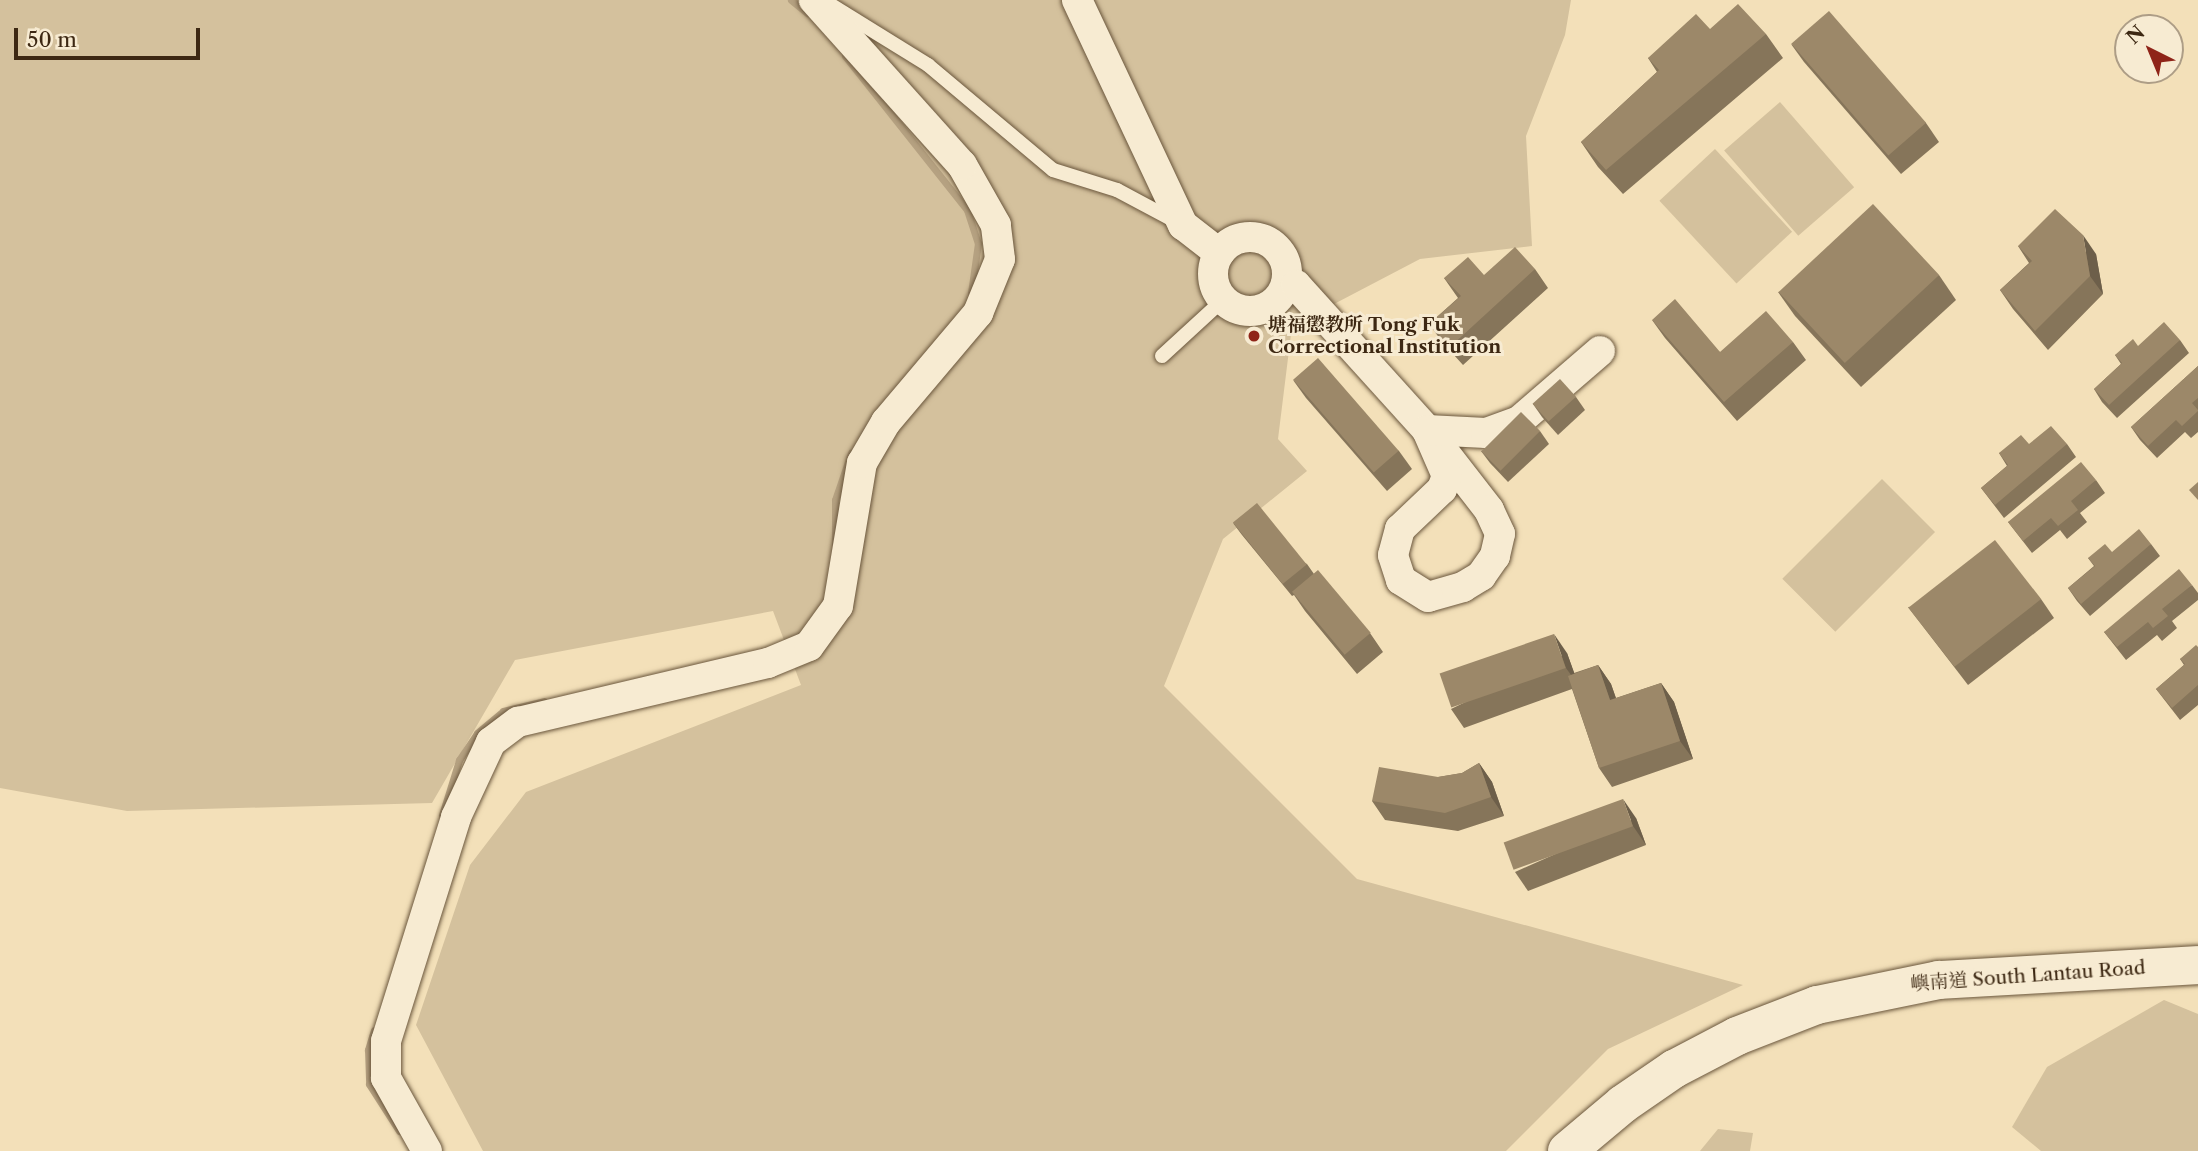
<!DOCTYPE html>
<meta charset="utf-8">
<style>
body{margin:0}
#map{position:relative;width:2198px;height:1151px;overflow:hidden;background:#f3e0b9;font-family:"Libre Caslon Text","Noto Serif TC",serif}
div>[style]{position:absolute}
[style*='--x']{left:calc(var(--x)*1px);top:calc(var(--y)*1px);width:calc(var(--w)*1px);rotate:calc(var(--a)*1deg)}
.green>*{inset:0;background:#d4c19d;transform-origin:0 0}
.stream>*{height:7px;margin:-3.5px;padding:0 3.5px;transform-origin:3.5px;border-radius:3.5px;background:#b5a181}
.roads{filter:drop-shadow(0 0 2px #6a563c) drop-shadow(0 0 2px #6a563c)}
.service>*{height:14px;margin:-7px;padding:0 7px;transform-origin:7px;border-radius:7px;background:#f7ebd2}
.minor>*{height:30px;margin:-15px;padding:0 15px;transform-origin:15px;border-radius:15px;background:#f7ebd2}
.minor>.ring{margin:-15px;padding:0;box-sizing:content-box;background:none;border:30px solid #f7ebd2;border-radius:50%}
.secondary>*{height:38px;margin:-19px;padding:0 19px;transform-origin:19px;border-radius:19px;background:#f7ebd2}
.wall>*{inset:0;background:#86755a}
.shaded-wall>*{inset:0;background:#6d5f4a}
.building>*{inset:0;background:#9c8869;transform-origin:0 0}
.dots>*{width:19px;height:19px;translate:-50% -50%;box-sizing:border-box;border:4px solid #f7ebd2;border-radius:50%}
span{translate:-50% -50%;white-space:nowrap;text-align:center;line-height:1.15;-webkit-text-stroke:6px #f7ebd2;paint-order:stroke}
.poi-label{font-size:19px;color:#3d2813;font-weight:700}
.left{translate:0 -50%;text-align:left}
.street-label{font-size:19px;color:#3d2813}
.north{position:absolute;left:2114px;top:14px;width:70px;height:70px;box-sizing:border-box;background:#f7ebd2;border:2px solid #ad9d86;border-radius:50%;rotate:317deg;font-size:19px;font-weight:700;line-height:28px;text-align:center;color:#3d2813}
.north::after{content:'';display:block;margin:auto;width:24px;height:32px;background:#8f2418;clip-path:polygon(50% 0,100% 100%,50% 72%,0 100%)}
.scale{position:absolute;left:14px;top:28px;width:186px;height:32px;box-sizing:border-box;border:4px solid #3d2813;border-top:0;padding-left:9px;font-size:21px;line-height:24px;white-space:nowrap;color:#3d2813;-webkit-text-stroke:5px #f7ebd2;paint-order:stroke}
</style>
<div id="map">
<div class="green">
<div style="clip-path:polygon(0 0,1571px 0,1565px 35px,1526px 136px,1532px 246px,1420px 259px,1292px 326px,1278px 439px,1307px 471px,1223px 539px,1164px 686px,1357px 879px,1743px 985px,1608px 1049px,1506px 1151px,483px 1151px,416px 1025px,470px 865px,526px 792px,801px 685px,773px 611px,515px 660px,432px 803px,127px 811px,0 788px)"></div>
<div style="left:1780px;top:102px;width:113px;height:74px;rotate:49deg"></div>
<div style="left:1715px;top:149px;width:113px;height:76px;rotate:47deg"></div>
<div style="left:1882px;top:479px;width:75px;height:141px;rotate:45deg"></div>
<div style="clip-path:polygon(2164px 1000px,2198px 1014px,2198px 1151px,2041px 1151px,2012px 1127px,2047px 1067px)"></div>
<div style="clip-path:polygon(1718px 1129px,1753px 1133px,1750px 1151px,1700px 1151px)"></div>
</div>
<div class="stream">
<div style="--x:791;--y:0;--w:21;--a:39"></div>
<div style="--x:845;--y:56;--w:196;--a:51.6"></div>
<div style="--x:967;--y:210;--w:35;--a:72"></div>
<div style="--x:978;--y:243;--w:50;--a:98"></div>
<div style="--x:835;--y:543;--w:43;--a:-90"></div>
<div style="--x:835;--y:500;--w:50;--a:-71.2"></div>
<div style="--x:442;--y:815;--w:58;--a:-72.8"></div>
<div style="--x:459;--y:760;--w:32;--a:-56"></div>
<div style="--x:477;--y:733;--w:34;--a:-40"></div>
<div style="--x:503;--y:711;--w:42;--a:-13.7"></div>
<div style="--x:374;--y:1030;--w:21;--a:107"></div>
<div style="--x:368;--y:1050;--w:34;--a:88"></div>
<div style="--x:369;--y:1084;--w:56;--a:57.4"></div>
</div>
<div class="roads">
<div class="service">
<div style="--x:831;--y:5;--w:114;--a:31.7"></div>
<div style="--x:928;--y:65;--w:163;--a:40"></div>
<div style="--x:1053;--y:170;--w:67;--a:17.4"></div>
<div style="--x:1117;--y:190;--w:66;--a:28.1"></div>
<div style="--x:1162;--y:356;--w:83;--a:-42.6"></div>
</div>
<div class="minor">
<div style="--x:1077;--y:0;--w:249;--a:64.8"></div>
<div style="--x:1183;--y:225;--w:46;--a:37.9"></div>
<div class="ring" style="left:1213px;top:237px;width:44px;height:44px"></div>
<div style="--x:1286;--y:284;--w:10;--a:6"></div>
<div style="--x:1296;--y:285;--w:195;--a:47.9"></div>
<div style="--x:1427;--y:430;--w:101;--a:52.2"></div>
<div style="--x:1489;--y:510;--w:26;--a:65"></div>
<div style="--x:1500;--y:534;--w:23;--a:103"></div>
<div style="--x:1495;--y:556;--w:24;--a:125"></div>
<div style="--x:1481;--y:576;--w:21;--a:149"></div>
<div style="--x:1463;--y:587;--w:36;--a:164"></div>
<div style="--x:1428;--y:597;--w:32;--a:-148"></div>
<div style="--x:1401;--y:580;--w:26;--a:-108"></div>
<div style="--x:1393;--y:555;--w:27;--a:-75"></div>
<div style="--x:1400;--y:529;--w:58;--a:-43.6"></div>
<div style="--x:1442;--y:489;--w:14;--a:-69"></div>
<div style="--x:1447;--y:476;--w:50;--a:-113.5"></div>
<div style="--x:1427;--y:430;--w:59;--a:2.9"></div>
<div style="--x:1486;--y:433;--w:35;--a:-20"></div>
<div style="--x:1519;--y:421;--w:107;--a:-40.8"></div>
<div style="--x:427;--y:1151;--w:84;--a:-119.3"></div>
<div style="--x:386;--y:1078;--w:37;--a:-90"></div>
<div style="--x:386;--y:1041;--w:235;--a:-72.6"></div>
<div style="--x:456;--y:817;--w:83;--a:-65"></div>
<div style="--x:491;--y:742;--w:34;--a:-37"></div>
<div style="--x:518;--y:722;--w:257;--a:-13.3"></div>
<div style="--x:768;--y:663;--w:44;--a:-22.5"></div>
<div style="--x:809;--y:646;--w:49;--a:-54.1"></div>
<div style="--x:838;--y:606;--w:145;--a:-80.5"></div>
<div style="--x:862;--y:463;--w:48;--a:-59.7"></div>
<div style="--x:886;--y:422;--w:143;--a:-49.8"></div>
<div style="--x:978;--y:313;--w:58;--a:-67.8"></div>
<div style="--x:1000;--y:259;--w:34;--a:-97"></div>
<div style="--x:996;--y:225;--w:69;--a:-119.5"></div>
<div style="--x:962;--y:165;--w:222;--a:-131.9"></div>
</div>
<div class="secondary">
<div style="--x:1567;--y:1151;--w:73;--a:-40"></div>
<div style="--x:1623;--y:1104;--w:62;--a:-34.5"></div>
<div style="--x:1674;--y:1069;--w:71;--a:-27.6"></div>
<div style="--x:1737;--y:1036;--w:86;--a:-21.2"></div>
<div style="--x:1817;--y:1005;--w:125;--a:-11.6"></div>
<div style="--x:1939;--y:980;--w:259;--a:-3.3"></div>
</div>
</div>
<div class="wall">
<div style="clip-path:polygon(1710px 29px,1766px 34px,1783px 58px,1623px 194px,1598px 167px,1581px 142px,1657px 72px,1648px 58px)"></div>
<div style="clip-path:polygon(1791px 44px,1926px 123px,1939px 142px,1901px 174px,1804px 62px)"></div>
<div style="clip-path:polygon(2018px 246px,2096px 254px,2103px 294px,2048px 350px,2013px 309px,2000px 290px,2029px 263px)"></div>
<div style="clip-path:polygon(1535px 269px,1548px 288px,1463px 365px,1443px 343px,1429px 324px,1458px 298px,1444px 278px,1484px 275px)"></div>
<div style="clip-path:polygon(1939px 275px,1956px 300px,1861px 387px,1795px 316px,1778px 292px)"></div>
<div style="clip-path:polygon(1652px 320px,1720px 352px,1793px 342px,1806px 360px,1737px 421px,1665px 338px)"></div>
<div style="clip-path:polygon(2180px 340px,2189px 353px,2117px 418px,2102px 402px,2094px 389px,2121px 364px,2115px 355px,2138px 346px)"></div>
<div style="clip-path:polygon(2198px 366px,2198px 432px,2191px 438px,2185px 432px,2157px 458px,2140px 440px,2131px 427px)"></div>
<div style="clip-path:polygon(1293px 380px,1399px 451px,1412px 469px,1387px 491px,1306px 398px)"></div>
<div style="clip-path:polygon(1576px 397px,1585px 410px,1558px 435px,1542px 417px,1533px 404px)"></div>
<div style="clip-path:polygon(1540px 431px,1549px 444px,1508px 482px,1490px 463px,1481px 451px)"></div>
<div style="clip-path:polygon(2029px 444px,2067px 444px,2076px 457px,2004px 518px,1981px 488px,2007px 466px,1999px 453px)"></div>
<div style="clip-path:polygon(2096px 480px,2105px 493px,2080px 513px,2087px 522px,2067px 539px,2060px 530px,2032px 553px,2008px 522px)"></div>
<div style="clip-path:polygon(1233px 523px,1307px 564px,1314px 574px,1370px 633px,1383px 652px,1357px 674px,1305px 611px,1294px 595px,1292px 596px,1242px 535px)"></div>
<div style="clip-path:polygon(2151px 544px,2160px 556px,2090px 616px,2077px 601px,2068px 588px,2094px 566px,2088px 558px)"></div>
<div style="clip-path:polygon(2192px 585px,2198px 593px,2198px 600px,2172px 621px,2177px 628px,2162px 641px,2157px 635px,2126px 660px,2104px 632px)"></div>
<div style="clip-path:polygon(2041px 599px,2054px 618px,1968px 685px,1908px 607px)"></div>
<div style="clip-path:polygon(2198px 647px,2198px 705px,2180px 720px,2156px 689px,2184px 665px,2180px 659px)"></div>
<div style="clip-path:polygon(1567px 653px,1574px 673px,1598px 665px,1611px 684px,1616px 698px,1661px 683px,1674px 702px,1693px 759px,1612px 787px,1599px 768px,1572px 689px,1464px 728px,1451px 709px)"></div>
<div style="clip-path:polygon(1479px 763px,1492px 782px,1504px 816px,1458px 831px,1385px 820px,1372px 801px,1438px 777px,1462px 773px)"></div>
<div style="clip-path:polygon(1636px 818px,1646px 845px,1528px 891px,1515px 872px)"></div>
</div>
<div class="shaded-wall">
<div style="clip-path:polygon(2083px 235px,2096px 254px,2103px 294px,2090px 276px)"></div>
<div style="clip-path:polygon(1554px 634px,1567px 653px,1579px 686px,1566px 668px)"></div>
<div style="clip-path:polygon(1598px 665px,1611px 684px,1623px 719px,1610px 700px)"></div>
<div style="clip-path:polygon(1661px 683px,1674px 702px,1693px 759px,1680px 741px)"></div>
<div style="clip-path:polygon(1479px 763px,1492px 782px,1504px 816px,1491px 797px)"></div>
<div style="clip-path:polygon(1623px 799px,1636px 818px,1646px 845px,1633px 826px)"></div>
</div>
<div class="building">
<div style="clip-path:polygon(1738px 4px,1766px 34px,1606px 170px,1581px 142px,1659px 70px,1648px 58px,1696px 14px,1710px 29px)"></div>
<div style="left:1829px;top:11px;width:148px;height:50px;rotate:49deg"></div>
<div style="left:1873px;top:204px;width:97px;height:129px;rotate:47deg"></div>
<div style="clip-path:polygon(2055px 209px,2083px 235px,2090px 276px,2035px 331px,2000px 290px,2032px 261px,2018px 246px)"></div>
<div style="clip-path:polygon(1515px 247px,1535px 269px,1450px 347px,1429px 324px,1461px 296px,1444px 278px,1468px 257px,1484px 275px)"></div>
<div style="clip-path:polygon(1675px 299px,1720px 352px,1766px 311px,1793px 342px,1724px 402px,1652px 320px)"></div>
<div style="clip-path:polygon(2164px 322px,2180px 340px,2109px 405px,2094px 389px,2122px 363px,2115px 355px,2133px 339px,2138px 346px)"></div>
<div style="left:1318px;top:358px;width:123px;height:33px;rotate:49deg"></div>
<div style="clip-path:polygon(2198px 366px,2198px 398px,2192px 403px,2198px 410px,2198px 411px,2182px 426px,2176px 420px,2148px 446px,2131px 427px)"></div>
<div style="left:1560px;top:379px;width:24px;height:37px;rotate:48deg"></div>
<div style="left:1521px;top:412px;width:27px;height:56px;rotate:45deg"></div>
<div style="clip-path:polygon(2051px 426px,2067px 444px,1995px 505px,1981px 488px,2008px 465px,1999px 453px,2021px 435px,2029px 444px)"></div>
<div style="clip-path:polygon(2081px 462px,2096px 480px,2071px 501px,2078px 510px,2058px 526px,2051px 518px,2023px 541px,2008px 522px)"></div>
<div style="clip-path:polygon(2198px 482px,2198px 500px,2189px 490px)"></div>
<div style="left:1257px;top:503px;width:79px;height:31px;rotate:51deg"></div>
<div style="clip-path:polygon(2139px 529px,2151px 544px,2081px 604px,2068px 588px,2095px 566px,2088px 558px,2105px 544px,2112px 552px)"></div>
<div style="left:1995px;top:540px;width:75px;height:110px;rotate:52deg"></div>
<div style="clip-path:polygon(2179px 569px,2192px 585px,2162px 609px,2168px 616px,2153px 628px,2148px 622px,2117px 647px,2104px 632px)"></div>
<div style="left:1318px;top:570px;width:82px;height:34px;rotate:50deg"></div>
<div style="left:1554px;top:634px;width:36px;height:121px;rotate:71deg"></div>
<div style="clip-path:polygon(2196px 645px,2198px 647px,2198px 685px,2172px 708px,2156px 689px,2185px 664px,2180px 659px)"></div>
<div style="clip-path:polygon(1598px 665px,1610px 700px,1661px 683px,1680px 741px,1599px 768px,1568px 676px)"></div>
<div style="clip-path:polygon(1479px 763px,1491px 797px,1445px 813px,1372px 801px,1379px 767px,1438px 777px,1462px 773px)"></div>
<div style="left:1623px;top:799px;width:29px;height:127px;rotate:70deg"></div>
</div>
<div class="dots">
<div style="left:1254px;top:336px;background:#8f2418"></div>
</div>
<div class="poi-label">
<span class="left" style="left:1268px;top:336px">塘福懲教所 Tong Fuk<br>Correctional Institution</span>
</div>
<div class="street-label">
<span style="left:2028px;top:976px;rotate:-4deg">嶼南道 South Lantau Road</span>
</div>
<div class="north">N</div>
<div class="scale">50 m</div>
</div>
